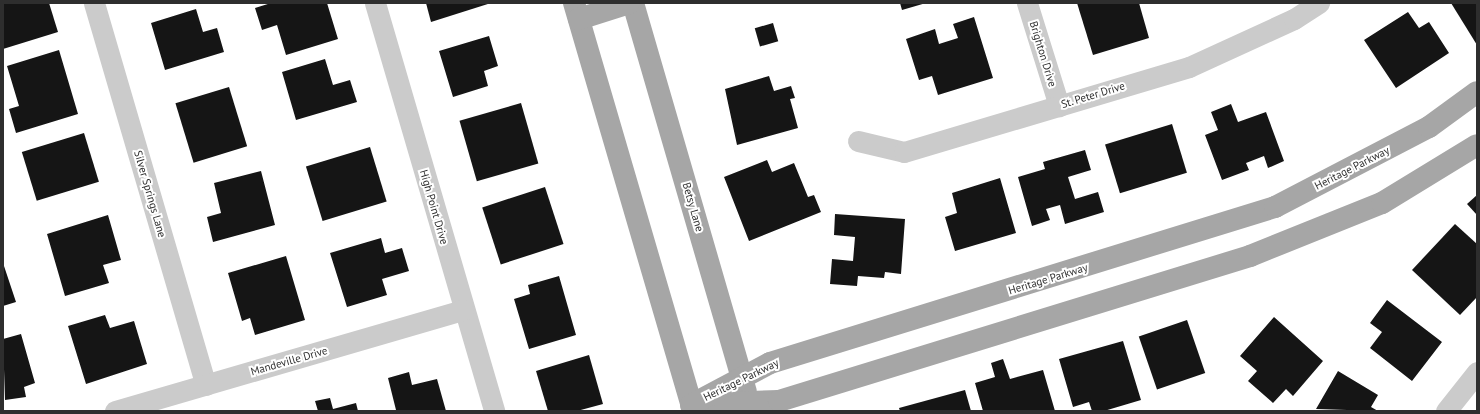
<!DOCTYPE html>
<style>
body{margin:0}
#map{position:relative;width:1480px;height:414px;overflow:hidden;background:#fff;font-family:"PT Sans",sans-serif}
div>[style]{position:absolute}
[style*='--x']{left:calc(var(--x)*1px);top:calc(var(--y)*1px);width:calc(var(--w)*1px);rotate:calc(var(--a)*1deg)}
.building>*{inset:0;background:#151515;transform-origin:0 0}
.minor>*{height:21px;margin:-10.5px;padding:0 10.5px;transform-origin:10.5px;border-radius:10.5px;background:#cbcbcb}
.major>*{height:22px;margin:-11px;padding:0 11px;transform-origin:11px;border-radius:11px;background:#a6a6a6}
span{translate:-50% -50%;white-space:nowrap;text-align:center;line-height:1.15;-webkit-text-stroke:4px #fff;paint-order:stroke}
.street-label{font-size:11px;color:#2e2e2e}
.frame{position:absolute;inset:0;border:4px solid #2e2e2e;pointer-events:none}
</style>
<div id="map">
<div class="building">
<div style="clip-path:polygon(3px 3px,49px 3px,58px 32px,3px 49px)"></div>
<div style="clip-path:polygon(271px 3px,327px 3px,338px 39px,286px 55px,277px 25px,262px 30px,255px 8px)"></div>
<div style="clip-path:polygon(426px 3px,491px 3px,431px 22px)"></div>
<div style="clip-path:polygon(900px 3px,926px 3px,902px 10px)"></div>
<div style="clip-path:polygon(1077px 3px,1139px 3px,1149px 38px,1093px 55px)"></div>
<div style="clip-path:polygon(1451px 3px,1477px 3px,1477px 45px)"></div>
<div style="clip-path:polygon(196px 9px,203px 32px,217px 28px,224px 52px,165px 70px,151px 23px)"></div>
<div style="clip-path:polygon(1408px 12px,1419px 28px,1429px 22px,1449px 53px,1396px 88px,1364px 40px)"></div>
<div style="clip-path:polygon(974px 17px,993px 78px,938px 95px,932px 76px,919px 80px,906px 39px,935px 29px,939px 44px,958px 38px,953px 24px)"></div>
<div style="left:773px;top:23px;width:19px;height:19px;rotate:74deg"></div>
<div style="clip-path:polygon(489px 36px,498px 66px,484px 71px,488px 86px,453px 97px,439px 51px)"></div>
<div style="clip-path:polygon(59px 50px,78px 114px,16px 133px,9px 109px,19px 106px,7px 66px)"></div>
<div style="clip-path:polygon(325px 59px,333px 85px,350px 80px,357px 102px,296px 120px,282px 72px)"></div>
<div style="clip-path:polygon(769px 76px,774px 91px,791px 86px,795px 98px,790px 99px,798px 128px,737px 145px,725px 89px)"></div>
<div style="left:229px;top:87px;width:62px;height:56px;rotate:73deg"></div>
<div style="left:521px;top:103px;width:63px;height:64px;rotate:74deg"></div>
<div style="clip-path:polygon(1231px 104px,1238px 122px,1266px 112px,1284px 161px,1268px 168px,1264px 156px,1246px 163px,1249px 170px,1222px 180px,1205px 135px,1218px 130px,1211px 112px)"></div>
<div style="left:1172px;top:124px;width:51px;height:70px;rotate:73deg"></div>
<div style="left:84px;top:133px;width:51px;height:65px;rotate:73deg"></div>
<div style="left:370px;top:147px;width:57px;height:67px;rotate:73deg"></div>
<div style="clip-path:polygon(1085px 150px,1091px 170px,1068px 177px,1075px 199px,1098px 192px,1104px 212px,1065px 224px,1060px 205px,1046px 209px,1050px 220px,1032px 226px,1018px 177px,1045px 169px,1043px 162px)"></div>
<div style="clip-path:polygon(767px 160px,772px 172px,794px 163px,808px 197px,814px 195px,821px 212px,749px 241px,724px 177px)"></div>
<div style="clip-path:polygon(261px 171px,275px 225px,213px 242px,207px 217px,221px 213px,214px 183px)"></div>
<div style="clip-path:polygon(1000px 178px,1016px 233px,955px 251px,945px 217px,957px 213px,952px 193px)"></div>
<div style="left:545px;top:187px;width:60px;height:66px;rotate:72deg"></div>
<div style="clip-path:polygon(1477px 195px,1477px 215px,1467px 204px)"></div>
<div style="clip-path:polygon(835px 214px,905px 219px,901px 274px,885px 272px,884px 278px,858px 276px,857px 286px,830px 284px,832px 259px,853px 261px,855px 237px,834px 235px)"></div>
<div style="clip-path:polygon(108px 215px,121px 260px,103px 265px,109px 283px,65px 296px,47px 234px)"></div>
<div style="clip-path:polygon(1455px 224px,1477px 244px,1477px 297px,1460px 315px,1412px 270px)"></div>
<div style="clip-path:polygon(381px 238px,385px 253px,402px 248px,409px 271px,382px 279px,387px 295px,347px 307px,330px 253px)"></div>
<div style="clip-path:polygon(286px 256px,305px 320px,255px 335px,250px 318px,242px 321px,228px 273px)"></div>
<div style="clip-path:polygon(3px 263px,16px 302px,3px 306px)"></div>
<div style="clip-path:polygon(559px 276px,576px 335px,529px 349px,514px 299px,530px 294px,528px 285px)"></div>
<div style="clip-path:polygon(1387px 300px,1442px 342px,1412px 381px,1370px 348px,1382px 332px,1370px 323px)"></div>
<div style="clip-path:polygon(105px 315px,110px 328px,134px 321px,147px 364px,86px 384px,68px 326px)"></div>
<div style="clip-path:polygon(1274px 317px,1323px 361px,1293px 396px,1286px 389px,1273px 403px,1248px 381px,1257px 371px,1240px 356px)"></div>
<div style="left:1187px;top:320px;width:56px;height:51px;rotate:71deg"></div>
<div style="clip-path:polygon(21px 334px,35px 383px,24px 387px,26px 397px,5px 400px,3px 339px)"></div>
<div style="clip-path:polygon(1123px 341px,1141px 400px,1104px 411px,1092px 411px,1089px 402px,1073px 407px,1059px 359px)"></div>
<div style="clip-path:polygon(589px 355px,603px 404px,577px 411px,548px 411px,536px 371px)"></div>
<div style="clip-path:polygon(1003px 359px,1010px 379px,1043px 370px,1055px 411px,983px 411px,975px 383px,995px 377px,991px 363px)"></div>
<div style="clip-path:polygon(1338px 371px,1378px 395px,1371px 407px,1378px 411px,1316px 409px)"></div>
<div style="clip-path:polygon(409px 372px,412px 385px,437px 379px,446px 411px,394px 411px,396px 410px,388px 378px)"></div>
<div style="clip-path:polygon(965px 390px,971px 411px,900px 411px,899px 408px)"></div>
<div style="clip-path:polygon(330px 398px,333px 409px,356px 403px,358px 411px,318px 411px,315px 401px)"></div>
</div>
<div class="minor">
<div style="--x:94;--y:3;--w:398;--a:73.7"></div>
<div style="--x:375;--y:3;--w:425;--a:73.7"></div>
<div style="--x:1027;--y:3;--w:108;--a:72.7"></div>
<div style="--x:858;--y:141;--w:47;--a:13.4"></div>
<div style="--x:904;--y:152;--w:297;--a:-16.6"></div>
<div style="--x:1189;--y:67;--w:115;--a:-24.6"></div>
<div style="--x:1294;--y:19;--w:30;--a:-33"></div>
<div style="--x:115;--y:411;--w:362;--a:-16.2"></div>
<div style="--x:1446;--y:411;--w:50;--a:-51.5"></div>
</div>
<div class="major">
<div style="--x:574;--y:3;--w:425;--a:73.7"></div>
<div style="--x:633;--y:3;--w:404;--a:73.8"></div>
<div style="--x:579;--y:19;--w:52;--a:-17.7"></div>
<div style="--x:696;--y:404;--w:83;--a:-2.1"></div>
<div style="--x:779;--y:401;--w:493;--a:-17.1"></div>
<div style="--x:1250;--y:256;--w:142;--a:-21.9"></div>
<div style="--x:1382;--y:203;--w:111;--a:-31.4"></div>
<div style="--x:691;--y:405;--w:89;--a:-28"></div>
<div style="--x:770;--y:363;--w:529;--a:-17.17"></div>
<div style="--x:1275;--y:207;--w:174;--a:-27.5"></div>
<div style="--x:1429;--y:127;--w:59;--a:-36.1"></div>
</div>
<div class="street-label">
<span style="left:1043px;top:54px;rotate:73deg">Brighton Drive</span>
<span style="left:1093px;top:95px;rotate:-17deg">St. Peter Drive</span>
<span style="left:1352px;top:168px;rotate:-27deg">Heritage Parkway</span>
<span style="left:150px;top:194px;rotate:74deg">Silver Springs Lane</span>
<span style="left:434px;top:207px;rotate:74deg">High Point Drive</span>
<span style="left:693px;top:207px;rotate:74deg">Betsy Lane</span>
<span style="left:1048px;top:279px;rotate:-17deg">Heritage Parkway</span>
<span style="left:289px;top:361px;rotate:-16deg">Mandeville Drive</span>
<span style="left:741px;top:380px;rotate:-26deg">Heritage Parkway</span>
</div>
<div class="frame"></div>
</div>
